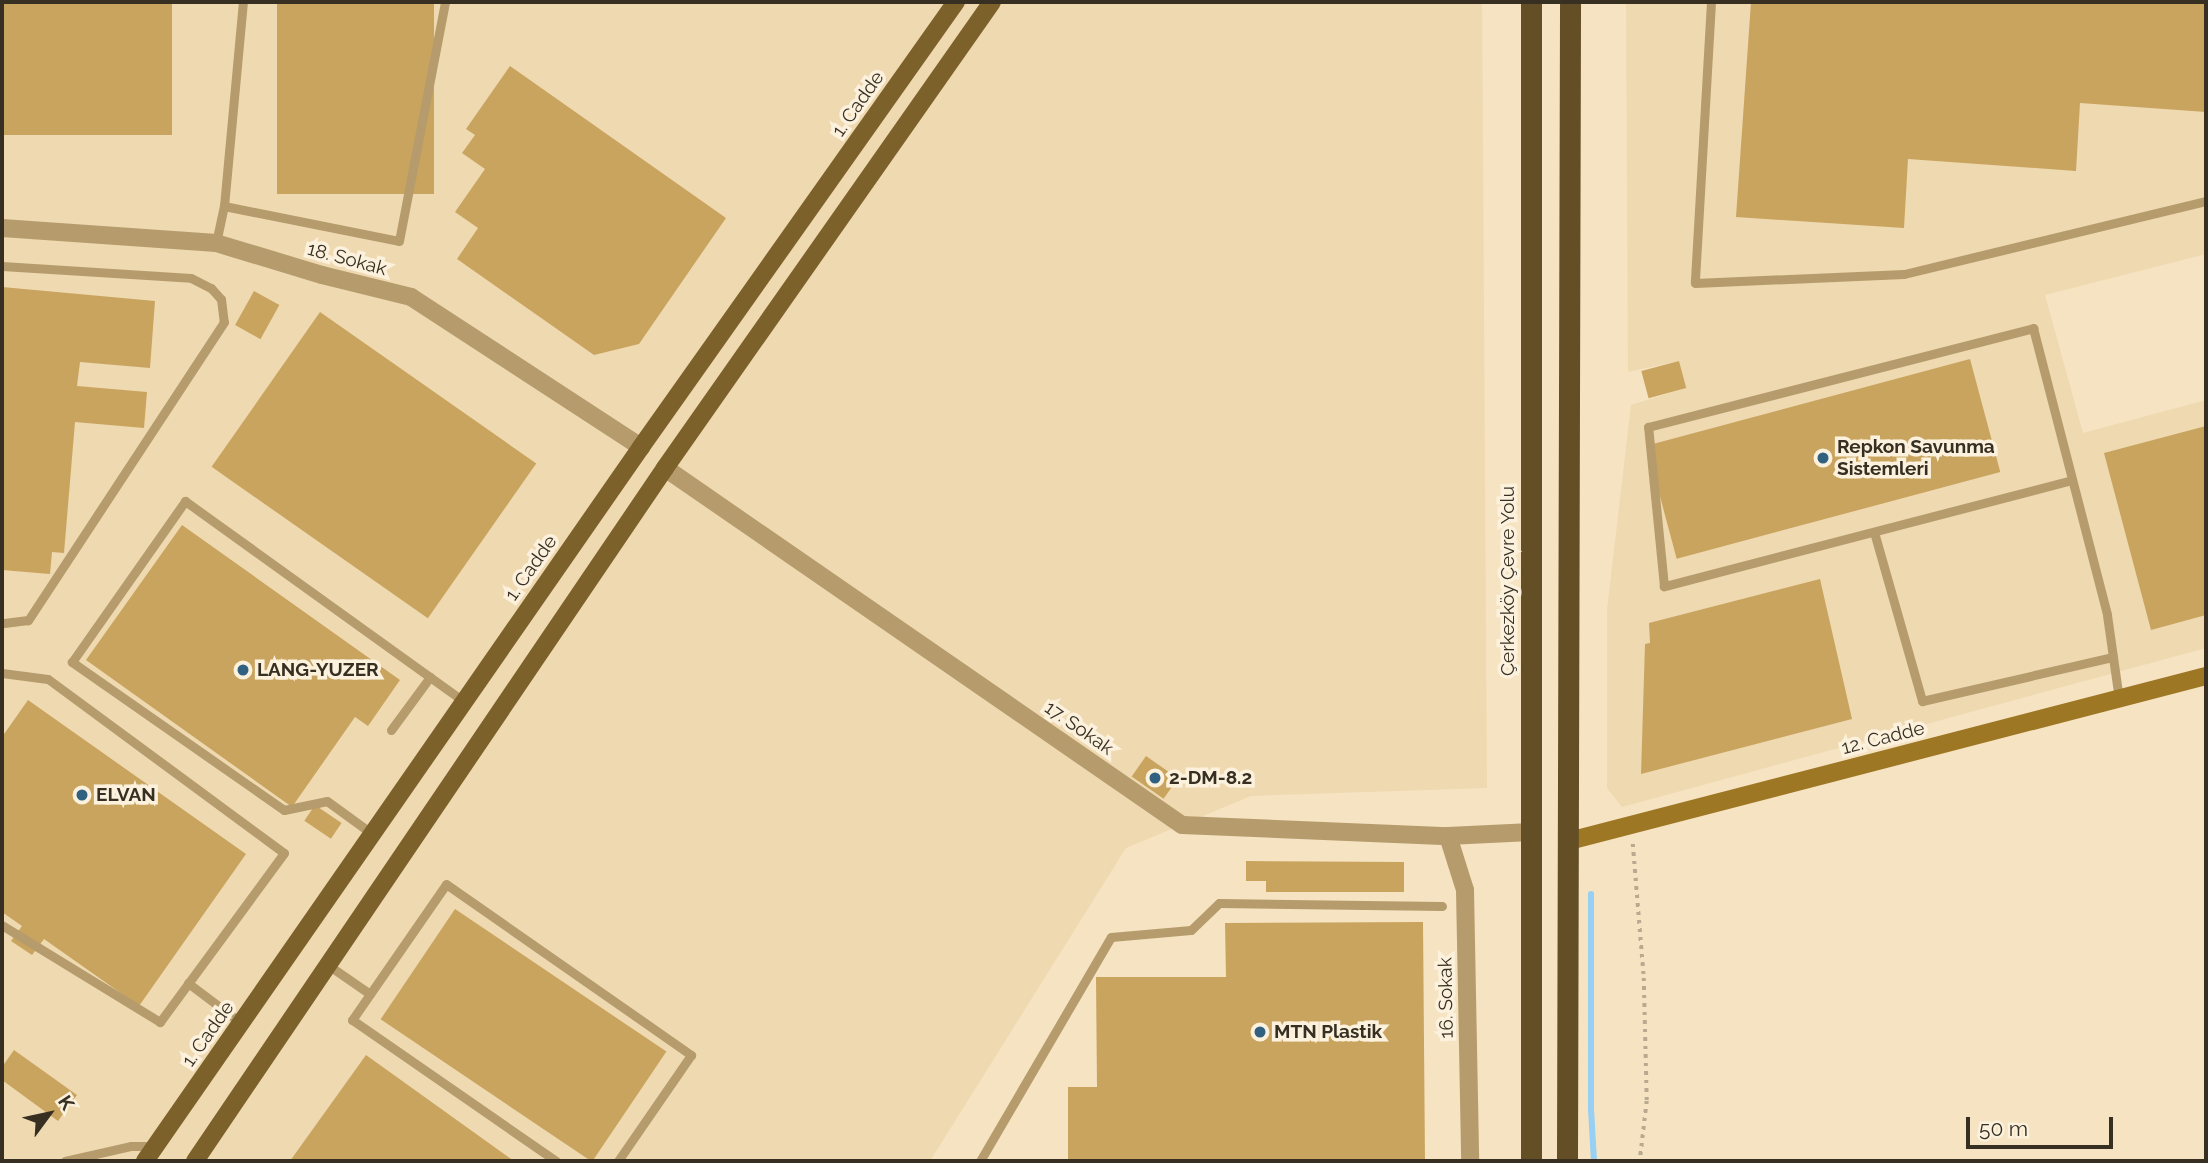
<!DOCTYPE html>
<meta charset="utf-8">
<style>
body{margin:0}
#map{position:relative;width:2208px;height:1163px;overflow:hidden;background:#f5e3c2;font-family:Raleway,sans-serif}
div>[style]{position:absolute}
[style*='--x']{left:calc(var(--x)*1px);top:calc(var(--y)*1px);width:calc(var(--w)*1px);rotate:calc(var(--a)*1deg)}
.built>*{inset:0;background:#efd9b1}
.stream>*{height:6px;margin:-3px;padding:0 3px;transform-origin:3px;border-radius:3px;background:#97cff5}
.building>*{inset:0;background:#c9a45e;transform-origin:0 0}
.path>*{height:3.5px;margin-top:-1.75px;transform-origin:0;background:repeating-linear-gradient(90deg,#b8a98f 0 3.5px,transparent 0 8.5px)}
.lane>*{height:9px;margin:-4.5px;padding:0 4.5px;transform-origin:4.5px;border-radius:4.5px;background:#b69c6c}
.street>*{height:18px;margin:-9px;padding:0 9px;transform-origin:9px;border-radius:9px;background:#b69c6c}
.secondary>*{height:18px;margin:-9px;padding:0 9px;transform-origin:9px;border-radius:9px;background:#9d7724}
.primary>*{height:18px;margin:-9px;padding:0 9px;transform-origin:9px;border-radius:9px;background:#7d612a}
.highway>*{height:21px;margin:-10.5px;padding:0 10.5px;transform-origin:10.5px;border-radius:10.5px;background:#634e26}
.dots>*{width:19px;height:19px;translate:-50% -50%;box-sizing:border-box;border:4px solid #fcf1dd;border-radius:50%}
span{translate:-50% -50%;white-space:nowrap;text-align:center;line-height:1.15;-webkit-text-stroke:7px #fcf1dd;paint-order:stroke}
.street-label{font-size:19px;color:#362f22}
.poi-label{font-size:19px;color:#362f22;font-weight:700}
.left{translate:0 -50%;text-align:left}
.frame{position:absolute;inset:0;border:4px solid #362f22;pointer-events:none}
.north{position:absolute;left:14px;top:1079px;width:70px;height:70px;-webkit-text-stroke:5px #fcf1dd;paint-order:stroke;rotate:57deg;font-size:19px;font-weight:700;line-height:28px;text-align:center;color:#362f22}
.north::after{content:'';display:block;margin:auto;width:24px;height:32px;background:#362f22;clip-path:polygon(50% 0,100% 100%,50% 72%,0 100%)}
.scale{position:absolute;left:1966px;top:1117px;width:147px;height:32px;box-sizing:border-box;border:4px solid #362f22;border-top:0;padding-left:9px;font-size:21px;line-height:24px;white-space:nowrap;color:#362f22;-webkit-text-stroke:5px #fcf1dd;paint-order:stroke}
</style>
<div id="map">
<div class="built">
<div style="clip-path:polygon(2px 2px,1482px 2px,1487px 788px,1251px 796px,1126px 848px,930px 1161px,2px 1161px)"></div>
<div style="clip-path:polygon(1626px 2px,2206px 2px,2206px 254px,2045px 295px,2083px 433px,2206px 400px,2206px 648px,1622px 807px,1607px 788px,1607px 610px,1631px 405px,1686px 388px,1679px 361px,1628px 372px)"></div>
</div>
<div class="stream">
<div style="--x:1591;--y:894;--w:215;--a:90"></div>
<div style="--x:1591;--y:1109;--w:52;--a:86.7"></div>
</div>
<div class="building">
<div style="left:2px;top:2px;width:170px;height:133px"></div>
<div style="left:277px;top:2px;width:157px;height:192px"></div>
<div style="clip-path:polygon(1751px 2px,2206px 2px,2206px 112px,2080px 103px,2076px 171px,1908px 159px,1904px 228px,1736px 217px)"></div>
<div style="clip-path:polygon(510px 66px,726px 218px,639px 344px,594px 355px,457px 259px,478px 228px,455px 212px,485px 169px,462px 153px,475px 135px,466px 129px)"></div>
<div style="clip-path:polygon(2px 287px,155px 301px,150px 368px,80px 362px,77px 386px,147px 392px,144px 428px,75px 422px,64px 553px,52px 552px,50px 574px,2px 570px)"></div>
<div style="left:254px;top:291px;width:29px;height:39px;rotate:29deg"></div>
<div style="left:320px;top:312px;width:264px;height:189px;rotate:35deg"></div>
<div style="left:1970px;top:359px;width:117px;height:335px;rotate:75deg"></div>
<div style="left:1679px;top:361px;width:28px;height:39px;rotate:75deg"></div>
<div style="clip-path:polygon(2206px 426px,2206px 615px,2151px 630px,2104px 453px)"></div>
<div style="clip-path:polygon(182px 525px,400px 680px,368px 726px,355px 717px,292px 807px,86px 660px)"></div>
<div style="clip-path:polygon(1820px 579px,1852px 719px,1641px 774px,1645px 644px,1650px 643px,1649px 623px)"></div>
<div style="clip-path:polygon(28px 700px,246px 854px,139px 1006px,44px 939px,32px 955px,11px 941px,22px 926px,2px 912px,2px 737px)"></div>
<div style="left:1146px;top:756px;width:39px;height:25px;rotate:35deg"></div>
<div style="left:315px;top:805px;width:32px;height:19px;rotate:34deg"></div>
<div style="clip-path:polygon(1246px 861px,1404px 862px,1404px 892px,1266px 892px,1266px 881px,1246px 881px)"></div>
<div style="left:455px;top:909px;width:255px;height:133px;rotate:34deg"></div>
<div style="clip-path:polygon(1423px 922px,1425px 1161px,1068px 1161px,1068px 1087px,1097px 1087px,1096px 977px,1226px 977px,1225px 923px)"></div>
<div style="clip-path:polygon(14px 1050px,77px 1095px,58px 1121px,2px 1080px,2px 1067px)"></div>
<div style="clip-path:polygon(366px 1055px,514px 1161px,290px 1161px)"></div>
</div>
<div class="path">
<div style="--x:1633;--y:844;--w:134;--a:85.3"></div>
<div style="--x:1644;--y:978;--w:123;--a:88.6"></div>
<div style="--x:1647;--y:1101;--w:60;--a:96.7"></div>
</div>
<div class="lane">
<div style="--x:1711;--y:2;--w:281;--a:93.3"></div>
<div style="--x:1695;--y:283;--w:209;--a:-2.5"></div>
<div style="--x:1904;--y:274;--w:311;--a:-13.6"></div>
<div style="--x:224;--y:206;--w:178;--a:11.3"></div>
<div style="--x:399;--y:241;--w:243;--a:-79.1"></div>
<div style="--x:216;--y:243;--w:38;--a:-78"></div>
<div style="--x:224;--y:206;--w:205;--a:-84.7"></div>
<div style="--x:2;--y:266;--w:189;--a:3.6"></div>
<div style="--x:191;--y:278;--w:22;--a:27"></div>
<div style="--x:211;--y:288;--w:15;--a:48"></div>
<div style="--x:221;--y:299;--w:23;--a:83"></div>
<div style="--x:224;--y:322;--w:357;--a:123.3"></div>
<div style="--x:28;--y:620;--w:26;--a:173"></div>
<div style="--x:2072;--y:480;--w:422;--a:165.4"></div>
<div style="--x:1664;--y:586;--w:160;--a:-95.7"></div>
<div style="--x:1648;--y:427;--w:398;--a:-14.4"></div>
<div style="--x:2033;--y:328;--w:296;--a:75.5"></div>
<div style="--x:2107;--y:615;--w:85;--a:81.9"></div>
<div style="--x:1874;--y:532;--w:176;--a:74.1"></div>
<div style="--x:1922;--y:701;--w:196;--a:-13"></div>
<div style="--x:2;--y:673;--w:46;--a:7.4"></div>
<div style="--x:48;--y:679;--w:293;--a:36.4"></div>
<div style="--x:284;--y:853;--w:210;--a:126.3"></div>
<div style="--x:160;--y:1022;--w:185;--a:-148.5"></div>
<div style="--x:391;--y:730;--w:66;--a:-53.7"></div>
<div style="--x:371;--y:833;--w:54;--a:-144"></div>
<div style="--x:327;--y:801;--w:44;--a:168.2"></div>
<div style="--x:284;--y:810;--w:259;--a:-145.1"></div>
<div style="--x:72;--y:662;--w:197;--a:-54.9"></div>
<div style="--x:185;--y:501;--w:342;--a:35.7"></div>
<div style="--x:328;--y:965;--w:51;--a:34.6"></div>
<div style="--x:188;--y:983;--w:66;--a:37"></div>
<div style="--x:65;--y:1161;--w:68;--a:-12.8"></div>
<div style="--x:131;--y:1146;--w:23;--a:0"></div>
<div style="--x:556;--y:1161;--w:248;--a:-145.3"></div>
<div style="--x:352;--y:1020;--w:165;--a:-55.3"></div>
<div style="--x:446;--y:884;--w:299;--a:34.9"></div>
<div style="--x:691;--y:1055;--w:129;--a:124.6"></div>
<div style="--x:980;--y:1161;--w:259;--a:-59.7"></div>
<div style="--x:1111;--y:937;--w:80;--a:-5"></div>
<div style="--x:1191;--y:930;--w:39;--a:-44"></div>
<div style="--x:1219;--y:903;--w:223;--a:0.8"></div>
</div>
<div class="street">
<div style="--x:2;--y:228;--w:215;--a:4"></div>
<div style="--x:216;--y:243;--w:111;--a:16.8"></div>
<div style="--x:322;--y:275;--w:92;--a:13.9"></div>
<div style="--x:411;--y:297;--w:275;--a:33.1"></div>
<div style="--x:665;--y:468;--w:628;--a:34.63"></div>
<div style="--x:1182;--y:825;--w:266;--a:2.4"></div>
<div style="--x:1448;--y:836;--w:83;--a:-2.8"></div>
<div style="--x:1448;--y:836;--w:57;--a:72.5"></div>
<div style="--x:1465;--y:890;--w:271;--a:88.9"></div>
</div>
<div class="secondary">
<div style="--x:1569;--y:841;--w:658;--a:-14.52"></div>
</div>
<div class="primary">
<div style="--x:145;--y:1161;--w:869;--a:-55.21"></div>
<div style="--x:641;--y:447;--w:545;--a:-54.71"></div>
<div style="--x:195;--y:1161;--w:837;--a:-55.85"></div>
<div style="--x:665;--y:468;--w:569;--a:-54.94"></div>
</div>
<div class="highway">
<div style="--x:1531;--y:1161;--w:1159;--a:-90"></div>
<div style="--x:1567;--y:1161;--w:1159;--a:-89.85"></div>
</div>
<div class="dots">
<div style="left:1823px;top:458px;background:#316180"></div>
<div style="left:243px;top:670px;background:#316180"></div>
<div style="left:1155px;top:778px;background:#316180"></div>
<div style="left:82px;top:795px;background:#316180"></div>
<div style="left:1260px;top:1032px;background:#316180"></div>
</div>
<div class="street-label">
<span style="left:858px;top:104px;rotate:-55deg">1. Cadde</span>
<span style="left:347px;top:259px;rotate:15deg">18. Sokak</span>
<span style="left:531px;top:568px;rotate:-55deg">1. Cadde</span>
<span style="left:1508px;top:581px;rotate:-90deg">Çerkezköy Çevre Yolu</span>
<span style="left:1079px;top:728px;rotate:35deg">17. Sokak</span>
<span style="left:1883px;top:738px;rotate:-14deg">12. Cadde</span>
<span style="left:1446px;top:998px;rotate:-91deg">16. Sokak</span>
<span style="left:208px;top:1034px;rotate:-55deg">1. Cadde</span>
</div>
<div class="poi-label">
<span class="left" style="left:1837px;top:458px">Repkon Savunma<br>Sistemleri</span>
<span class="left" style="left:257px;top:670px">LANG-YUZER</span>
<span class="left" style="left:1169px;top:778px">2-DM-8.2</span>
<span class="left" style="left:96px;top:795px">ELVAN</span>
<span class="left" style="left:1274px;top:1032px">MTN Plastik</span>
</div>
<div class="frame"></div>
<div class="north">K</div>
<div class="scale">50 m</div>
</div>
